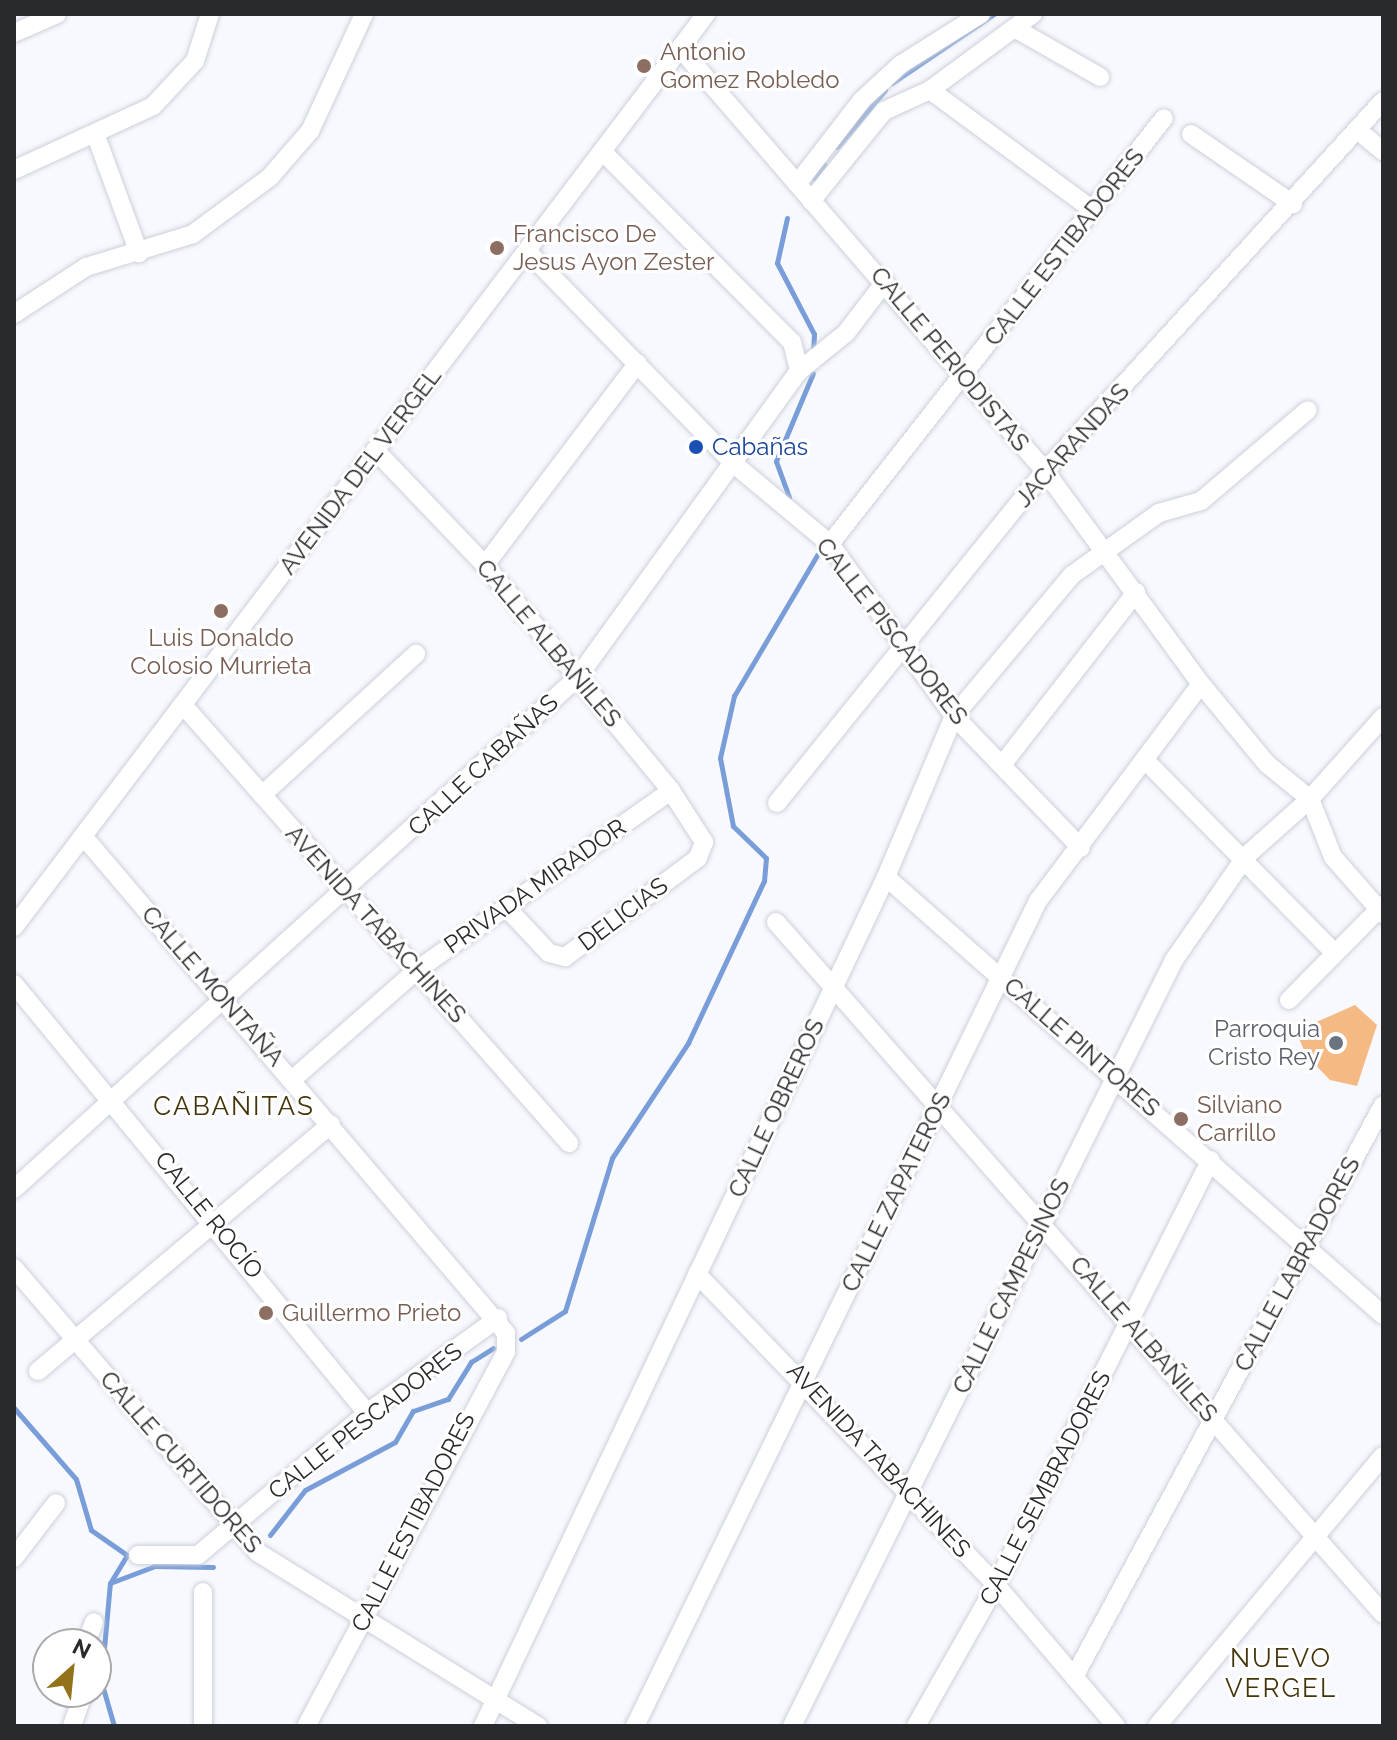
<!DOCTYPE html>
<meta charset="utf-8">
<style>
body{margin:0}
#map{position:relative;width:1397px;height:1740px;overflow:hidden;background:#f8f9fe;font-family:Raleway,sans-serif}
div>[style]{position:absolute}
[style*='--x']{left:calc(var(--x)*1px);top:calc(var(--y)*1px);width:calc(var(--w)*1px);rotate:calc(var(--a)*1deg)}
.stream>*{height:5px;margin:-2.5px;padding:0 2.5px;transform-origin:2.5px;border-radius:2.5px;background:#789dd8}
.building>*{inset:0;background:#f5b984}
.roads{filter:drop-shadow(0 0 2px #ccd0da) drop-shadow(0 0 2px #ccd0da)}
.minor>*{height:18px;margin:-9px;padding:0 9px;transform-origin:9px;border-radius:9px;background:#fff}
.dots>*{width:22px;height:22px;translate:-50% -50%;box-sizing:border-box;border:4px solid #fff;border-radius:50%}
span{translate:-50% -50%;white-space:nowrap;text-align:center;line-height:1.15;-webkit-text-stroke:6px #fff;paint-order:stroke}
.education-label{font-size:24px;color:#785e54}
.left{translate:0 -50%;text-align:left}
.street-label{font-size:24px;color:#292a2e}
.transit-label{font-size:24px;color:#164399}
.worship-label{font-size:24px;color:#5b616d}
.right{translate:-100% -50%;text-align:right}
.neighbourhood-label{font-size:26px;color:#44350c;letter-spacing:2px}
.frame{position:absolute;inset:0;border:16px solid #292a2e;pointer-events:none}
.north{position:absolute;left:32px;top:1628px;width:80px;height:80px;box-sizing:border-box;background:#fff;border:2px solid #a9aaab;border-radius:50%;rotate:27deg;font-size:22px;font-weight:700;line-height:32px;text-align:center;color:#292a2e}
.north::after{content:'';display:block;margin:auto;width:28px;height:36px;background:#92731a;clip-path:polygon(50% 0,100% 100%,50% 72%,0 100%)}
</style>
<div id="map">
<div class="stream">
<div style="--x:892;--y:83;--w:123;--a:-34.1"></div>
<div style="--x:837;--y:147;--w:75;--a:-49.9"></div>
<div style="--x:814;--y:178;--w:17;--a:-54"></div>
<div style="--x:787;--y:218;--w:46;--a:102.5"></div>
<div style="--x:777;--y:263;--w:80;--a:62.5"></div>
<div style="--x:814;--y:334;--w:20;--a:93"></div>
<div style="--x:789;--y:497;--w:38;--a:-110"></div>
<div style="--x:776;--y:461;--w:95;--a:-67.2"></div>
<div style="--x:521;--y:1339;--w:52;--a:-32.5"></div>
<div style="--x:565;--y:1311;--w:160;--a:-72.9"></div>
<div style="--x:612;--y:1158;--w:138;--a:-56.5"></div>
<div style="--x:688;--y:1043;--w:179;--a:-64.9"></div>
<div style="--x:764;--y:881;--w:23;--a:-85"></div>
<div style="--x:766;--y:858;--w:46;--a:-135.9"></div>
<div style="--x:733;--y:826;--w:69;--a:-100.8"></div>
<div style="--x:720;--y:758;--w:64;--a:-77.3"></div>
<div style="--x:734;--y:696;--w:164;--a:-59.5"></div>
<div style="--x:14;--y:1408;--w:94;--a:48.9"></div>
<div style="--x:76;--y:1479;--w:53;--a:73.6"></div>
<div style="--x:91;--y:1530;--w:44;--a:34.8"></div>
<div style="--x:127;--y:1555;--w:31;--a:121"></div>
<div style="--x:270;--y:1535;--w:57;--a:-52.1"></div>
<div style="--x:305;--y:1490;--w:102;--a:-28.1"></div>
<div style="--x:395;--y:1442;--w:36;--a:-60"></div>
<div style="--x:413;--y:1411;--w:37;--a:-19"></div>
<div style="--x:448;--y:1399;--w:44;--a:-58.1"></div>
<div style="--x:471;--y:1362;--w:26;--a:-32"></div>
<div style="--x:114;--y:1726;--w:47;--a:-106.1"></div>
<div style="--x:101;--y:1681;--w:98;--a:-84.8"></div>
<div style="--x:110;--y:1583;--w:48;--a:-20.7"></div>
<div style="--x:155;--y:1566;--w:58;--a:1"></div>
</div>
<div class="building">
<div style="clip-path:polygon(1355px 1005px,1377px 1025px,1357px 1086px,1330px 1080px,1306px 1055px,1296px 1031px)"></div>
</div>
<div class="roads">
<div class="minor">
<div style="--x:1016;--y:29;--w:97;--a:29.7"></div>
<div style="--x:14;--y:33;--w:47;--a:-23.8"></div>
<div style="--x:680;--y:48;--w:559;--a:49.21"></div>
<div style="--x:1045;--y:471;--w:264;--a:53.8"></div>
<div style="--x:1201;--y:684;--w:104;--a:50.5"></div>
<div style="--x:1267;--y:764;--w:55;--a:39.1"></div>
<div style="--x:1310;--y:799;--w:62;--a:68.4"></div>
<div style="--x:1333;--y:857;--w:76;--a:48.7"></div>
<div style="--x:930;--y:90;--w:202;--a:36.4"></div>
<div style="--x:1360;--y:132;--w:30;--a:40"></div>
<div style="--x:1191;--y:134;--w:124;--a:34.5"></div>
<div style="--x:96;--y:136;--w:125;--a:69.8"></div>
<div style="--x:602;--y:151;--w:269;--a:45.2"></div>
<div style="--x:792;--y:342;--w:30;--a:76"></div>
<div style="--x:14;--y:170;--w:153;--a:-24.7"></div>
<div style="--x:153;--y:106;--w:62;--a:-47"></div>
<div style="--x:195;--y:61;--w:49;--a:-72.3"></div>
<div style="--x:797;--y:184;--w:106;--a:-52.3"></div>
<div style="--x:862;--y:100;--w:52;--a:-42.6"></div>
<div style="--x:900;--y:65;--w:96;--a:-32.2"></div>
<div style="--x:811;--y:201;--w:116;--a:-51"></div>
<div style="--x:884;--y:111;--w:51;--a:-24.5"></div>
<div style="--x:930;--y:90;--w:128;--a:-36.4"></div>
<div style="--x:527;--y:251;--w:297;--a:45.8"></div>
<div style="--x:734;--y:464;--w:125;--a:39.8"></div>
<div style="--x:830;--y:544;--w:212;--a:54.2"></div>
<div style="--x:954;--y:716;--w:183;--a:46.1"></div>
<div style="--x:14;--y:314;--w:86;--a:-33.1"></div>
<div style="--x:86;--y:267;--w:112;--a:-17.1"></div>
<div style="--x:193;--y:234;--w:96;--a:-36.5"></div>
<div style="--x:270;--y:177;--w:61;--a:-49"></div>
<div style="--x:310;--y:131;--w:129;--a:-65.2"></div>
<div style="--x:375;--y:450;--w:159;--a:46.3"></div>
<div style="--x:485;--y:565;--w:293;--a:50.5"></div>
<div style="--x:671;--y:791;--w:61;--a:57.1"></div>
<div style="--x:704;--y:842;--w:17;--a:111"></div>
<div style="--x:698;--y:858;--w:166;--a:143.3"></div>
<div style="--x:565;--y:957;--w:16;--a:-166"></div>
<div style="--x:549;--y:953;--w:63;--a:-133.1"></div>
<div style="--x:830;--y:544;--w:541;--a:-51.9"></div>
<div style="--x:485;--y:565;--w:253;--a:-52.9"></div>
<div style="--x:183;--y:705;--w:584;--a:48.61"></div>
<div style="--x:1145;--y:760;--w:269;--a:45.5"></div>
<div style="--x:1002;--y:765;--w:219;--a:-52.2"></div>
<div style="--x:262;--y:795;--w:209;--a:-42.5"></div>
<div style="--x:777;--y:803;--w:427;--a:-51.1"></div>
<div style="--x:1045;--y:471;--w:501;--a:-47.59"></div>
<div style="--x:83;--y:836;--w:653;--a:49.6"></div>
<div style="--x:506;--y:1333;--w:19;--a:90"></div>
<div style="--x:506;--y:1352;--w:424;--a:118.1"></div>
<div style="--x:886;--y:877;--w:662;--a:41.39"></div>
<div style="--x:776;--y:922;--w:920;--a:48.74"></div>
<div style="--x:14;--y:927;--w:1146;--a:-52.84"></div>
<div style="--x:14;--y:984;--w:556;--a:50.55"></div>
<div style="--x:1289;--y:1000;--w:134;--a:-45.3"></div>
<div style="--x:293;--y:1079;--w:165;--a:-41.3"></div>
<div style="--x:417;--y:970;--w:311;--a:-35.2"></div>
<div style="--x:14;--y:1189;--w:762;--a:-42.23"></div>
<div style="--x:578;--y:677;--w:377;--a:-54.2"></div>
<div style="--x:799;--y:371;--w:60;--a:-39"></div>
<div style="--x:846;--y:333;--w:64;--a:-52.6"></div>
<div style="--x:14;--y:1268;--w:374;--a:49.4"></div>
<div style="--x:257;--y:1552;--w:331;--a:31.8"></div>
<div style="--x:697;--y:1274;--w:431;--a:46.1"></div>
<div style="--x:996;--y:1585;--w:185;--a:49.6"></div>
<div style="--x:38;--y:1371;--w:383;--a:-40.1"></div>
<div style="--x:138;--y:1555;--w:60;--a:0"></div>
<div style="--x:198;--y:1555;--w:221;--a:-40"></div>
<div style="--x:367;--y:1413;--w:162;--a:-35.9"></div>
<div style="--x:14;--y:1558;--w:69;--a:-52.6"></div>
<div style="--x:203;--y:1592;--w:134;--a:90"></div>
<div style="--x:86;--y:1644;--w:23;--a:-70"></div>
<div style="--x:1074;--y:1677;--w:650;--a:-61.62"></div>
<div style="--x:72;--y:1726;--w:36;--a:-71"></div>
<div style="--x:483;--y:1726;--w:940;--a:-64.61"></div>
<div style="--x:886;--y:877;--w:175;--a:-67.1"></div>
<div style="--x:954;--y:716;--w:184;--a:-50.1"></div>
<div style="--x:1072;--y:575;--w:107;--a:-35.5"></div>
<div style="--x:1159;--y:513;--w:44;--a:-15.9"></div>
<div style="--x:1201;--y:501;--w:140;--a:-40.4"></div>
<div style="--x:635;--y:1726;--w:918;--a:-63.97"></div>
<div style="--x:1038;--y:901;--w:271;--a:-53.1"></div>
<div style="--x:792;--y:1726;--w:856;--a:-63.49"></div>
<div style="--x:1174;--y:960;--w:126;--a:-55.3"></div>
<div style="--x:1246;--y:856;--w:86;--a:-41.7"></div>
<div style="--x:1310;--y:799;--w:110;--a:-48.3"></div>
<div style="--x:916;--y:1726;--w:162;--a:-60.4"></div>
<div style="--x:996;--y:1585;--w:476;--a:-63.2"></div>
<div style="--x:1157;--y:1726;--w:352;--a:-50.1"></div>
</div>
</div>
<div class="dots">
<div style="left:644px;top:66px;background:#8d6e63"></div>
<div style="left:497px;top:248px;background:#8d6e63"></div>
<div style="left:696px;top:447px;background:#1a4fb4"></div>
<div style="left:221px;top:611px;background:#8d6e63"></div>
<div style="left:1336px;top:1043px;background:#6b7280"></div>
<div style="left:1181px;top:1119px;background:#8d6e63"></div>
<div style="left:266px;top:1313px;background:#8d6e63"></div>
</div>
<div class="education-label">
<span class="left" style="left:660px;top:66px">Antonio<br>Gomez Robledo</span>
<span class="left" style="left:513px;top:248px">Francisco De<br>Jesus Ayon Zester</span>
<span style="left:221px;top:652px">Luis Donaldo<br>Colosio Murrieta</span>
<span class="left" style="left:1197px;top:1119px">Silviano<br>Carrillo</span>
<span class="left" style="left:282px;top:1313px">Guillermo Prieto</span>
</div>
<div class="street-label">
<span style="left:1064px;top:247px;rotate:-52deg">CALLE ESTIBADORES</span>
<span style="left:950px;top:359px;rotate:50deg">CALLE PERIODISTAS</span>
<span style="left:1072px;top:445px;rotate:-48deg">JACARANDAS</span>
<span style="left:360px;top:471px;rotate:-53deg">AVENIDA DEL VERGEL</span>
<span style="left:892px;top:631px;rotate:52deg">CALLE PISCADORES</span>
<span style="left:549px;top:643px;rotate:50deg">CALLE ALBAÑILES</span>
<span style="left:483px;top:765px;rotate:-43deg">CALLE CABAÑAS</span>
<span style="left:535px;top:886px;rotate:-35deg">PRIVADA MIRADOR</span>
<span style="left:623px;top:914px;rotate:-37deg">DELICIAS</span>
<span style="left:376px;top:924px;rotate:48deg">AVENIDA TABACHINES</span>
<span style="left:213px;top:986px;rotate:49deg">CALLE MONTAÑA</span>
<span style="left:1082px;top:1047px;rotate:41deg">CALLE PINTORES</span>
<span style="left:776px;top:1108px;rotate:-65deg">CALLE OBREROS</span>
<span style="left:896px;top:1192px;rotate:-64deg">CALLE ZAPATEROS</span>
<span style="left:209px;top:1215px;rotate:51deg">CALLE ROCÍO</span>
<span style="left:1297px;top:1264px;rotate:-62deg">CALLE LABRADORES</span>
<span style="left:1011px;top:1286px;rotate:-64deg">CALLE CAMPESINOS</span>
<span style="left:1144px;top:1339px;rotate:49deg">CALLE ALBAÑILES</span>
<span style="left:365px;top:1421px;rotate:-38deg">CALLE PESCADORES</span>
<span style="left:879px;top:1460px;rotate:47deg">AVENIDA TABACHINES</span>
<span style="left:181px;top:1462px;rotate:49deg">CALLE CURTIDORES</span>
<span style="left:1045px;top:1488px;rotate:-63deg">CALLE SEMBRADORES</span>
<span style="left:413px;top:1522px;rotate:-63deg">CALLE ESTIBADORES</span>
</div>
<div class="transit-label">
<span class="left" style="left:712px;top:447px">Cabañas</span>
</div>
<div class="worship-label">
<span class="right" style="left:1320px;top:1043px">Parroquia<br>Cristo Rey</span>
</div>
<div class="neighbourhood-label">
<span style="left:234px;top:1107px">CABAÑITAS</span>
<span style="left:1281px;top:1674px">NUEVO<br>VERGEL</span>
</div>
<div class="frame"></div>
<div class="north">N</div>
</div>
